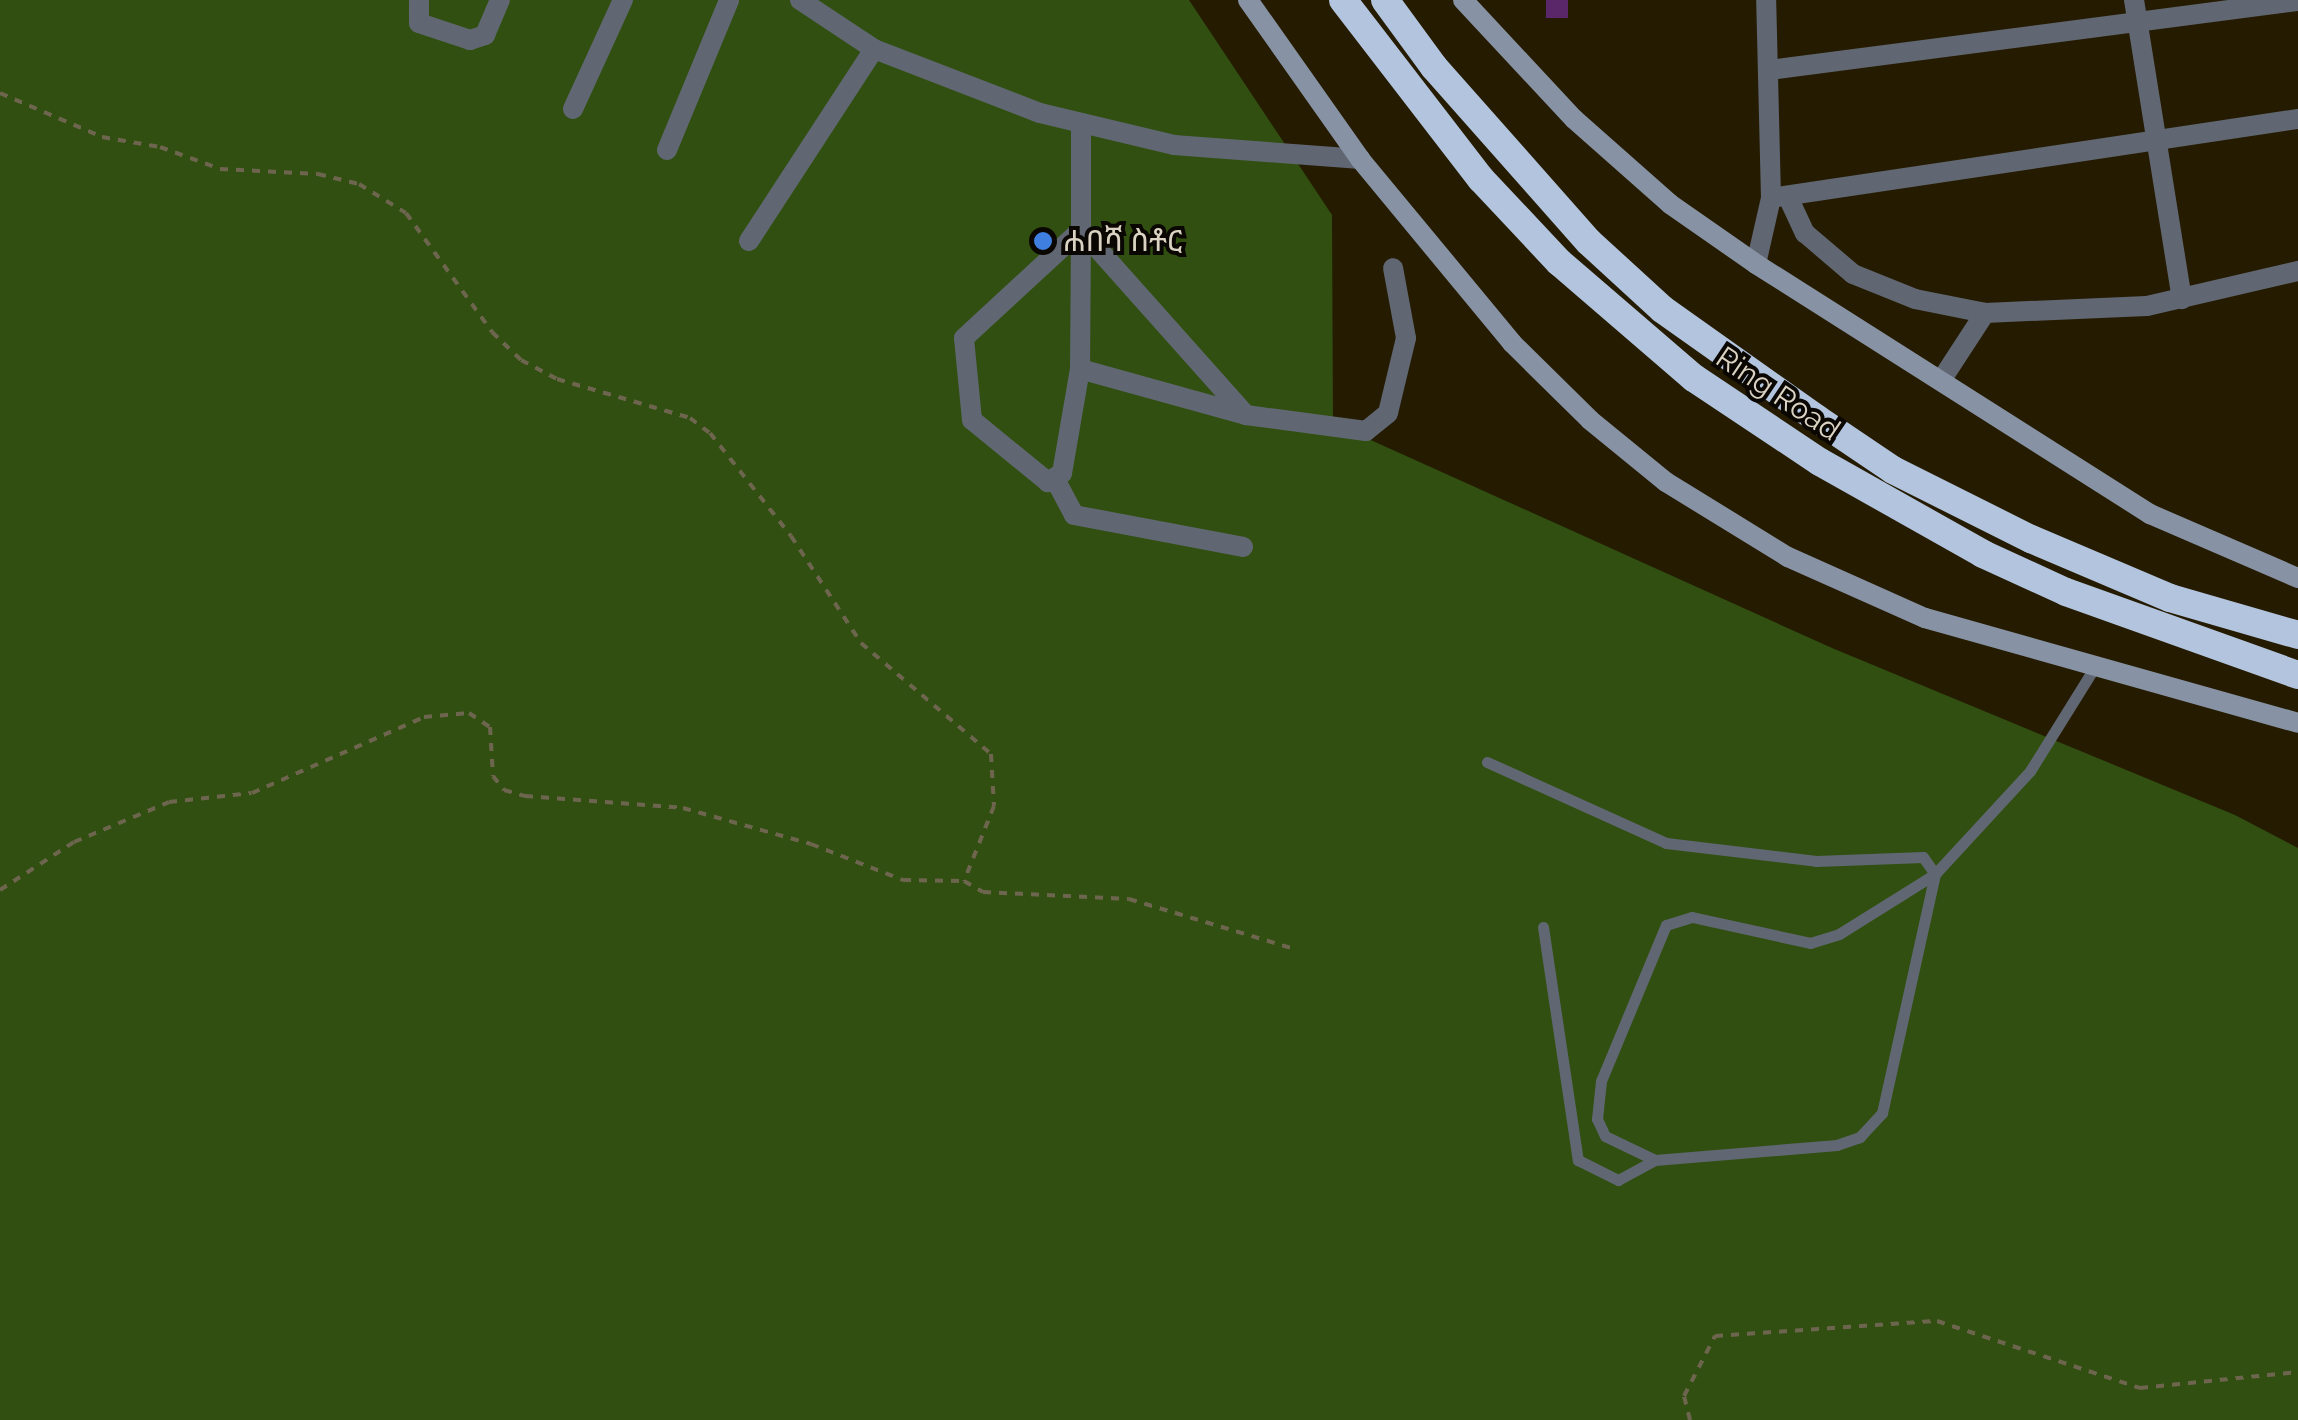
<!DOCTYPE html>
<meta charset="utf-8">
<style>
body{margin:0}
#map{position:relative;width:2298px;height:1420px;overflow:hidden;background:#251b01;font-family:Raleway,"Noto Sans Ethiopic",sans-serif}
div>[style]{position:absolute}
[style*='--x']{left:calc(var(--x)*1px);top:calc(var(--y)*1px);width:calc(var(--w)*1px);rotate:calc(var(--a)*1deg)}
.forest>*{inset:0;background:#314f10}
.building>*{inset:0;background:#5a2768;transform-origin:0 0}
.path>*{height:4px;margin-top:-2px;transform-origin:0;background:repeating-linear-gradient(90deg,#6e654f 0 8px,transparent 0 16px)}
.service>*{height:11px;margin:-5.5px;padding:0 5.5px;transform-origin:5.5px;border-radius:5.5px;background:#606773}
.minor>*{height:20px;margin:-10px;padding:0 10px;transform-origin:10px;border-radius:10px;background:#606773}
.secondary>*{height:20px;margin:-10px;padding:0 10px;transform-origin:10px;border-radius:10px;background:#8793a5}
.trunk>*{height:28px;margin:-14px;padding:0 14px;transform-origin:14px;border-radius:14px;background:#b2c4de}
.dots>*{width:28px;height:28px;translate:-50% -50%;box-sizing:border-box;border:5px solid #0a0601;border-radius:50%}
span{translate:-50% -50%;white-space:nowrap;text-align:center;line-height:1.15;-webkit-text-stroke:8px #0a0601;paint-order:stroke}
.poi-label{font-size:30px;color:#dad3c3}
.left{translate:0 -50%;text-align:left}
.street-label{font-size:30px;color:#dad3c3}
</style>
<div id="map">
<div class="forest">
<div style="clip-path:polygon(0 0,1189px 0,1332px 215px,1333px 423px,1832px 648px,2235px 815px,2298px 848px,2298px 1420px,0 1420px)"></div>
</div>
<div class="building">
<div style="left:1546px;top:0;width:22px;height:18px"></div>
</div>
<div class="path">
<div style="--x:0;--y:93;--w:111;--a:23.3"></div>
<div style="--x:102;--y:137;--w:59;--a:9.8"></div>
<div style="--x:160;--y:147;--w:64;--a:20.1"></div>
<div style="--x:220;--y:169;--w:98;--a:2.9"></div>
<div style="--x:318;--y:174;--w:42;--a:13.7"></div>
<div style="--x:359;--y:184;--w:55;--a:31.7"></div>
<div style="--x:406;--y:213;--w:147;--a:54.1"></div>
<div style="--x:492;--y:332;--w:40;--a:44"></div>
<div style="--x:521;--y:360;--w:41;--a:27.8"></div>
<div style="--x:557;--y:379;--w:139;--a:16.3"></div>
<div style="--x:690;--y:418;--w:25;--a:37"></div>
<div style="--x:710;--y:433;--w:131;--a:51.8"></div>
<div style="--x:791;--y:536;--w:128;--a:56.8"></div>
<div style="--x:861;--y:643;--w:171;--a:40.5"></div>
<div style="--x:991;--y:754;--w:52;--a:86.7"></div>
<div style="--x:994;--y:806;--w:81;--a:111.8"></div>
<div style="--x:0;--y:890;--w:88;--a:-33"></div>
<div style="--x:74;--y:842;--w:103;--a:-22.8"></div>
<div style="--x:169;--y:802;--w:83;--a:-6.2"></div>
<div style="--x:252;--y:793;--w:188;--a:-23.8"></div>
<div style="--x:424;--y:717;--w:45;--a:-5.1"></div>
<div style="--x:469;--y:713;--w:25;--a:34"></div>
<div style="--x:490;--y:727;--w:49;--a:86.5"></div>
<div style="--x:493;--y:776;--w:18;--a:52"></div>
<div style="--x:504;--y:790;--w:22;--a:16"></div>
<div style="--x:525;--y:796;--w:158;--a:4.3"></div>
<div style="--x:683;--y:808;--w:133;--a:15.7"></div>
<div style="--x:811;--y:844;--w:99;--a:21.4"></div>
<div style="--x:903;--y:880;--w:61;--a:0.9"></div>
<div style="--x:964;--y:881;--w:22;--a:30"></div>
<div style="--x:983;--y:892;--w:146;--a:2.7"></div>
<div style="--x:1129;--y:899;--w:169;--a:16.8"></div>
<div style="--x:1690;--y:1420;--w:25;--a:-104"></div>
<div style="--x:1684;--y:1396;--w:68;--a:-62.7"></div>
<div style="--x:1715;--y:1336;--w:223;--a:-3.9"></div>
<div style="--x:1937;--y:1321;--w:214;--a:18.3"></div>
<div style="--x:2140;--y:1388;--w:159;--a:-5.8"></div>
</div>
<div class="service">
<div style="--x:1487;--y:762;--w:196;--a:24.3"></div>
<div style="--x:1666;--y:843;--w:151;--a:6.8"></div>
<div style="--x:1816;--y:861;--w:107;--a:-2.1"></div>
<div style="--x:1923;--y:857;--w:21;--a:55"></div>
<div style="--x:1935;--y:874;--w:245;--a:102.5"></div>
<div style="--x:1882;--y:1113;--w:33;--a:133"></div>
<div style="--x:1860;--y:1137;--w:24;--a:161"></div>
<div style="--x:1837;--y:1145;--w:183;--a:175.3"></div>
<div style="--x:1655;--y:1160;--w:55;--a:-154.4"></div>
<div style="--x:1605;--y:1136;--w:19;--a:-115"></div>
<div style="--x:1597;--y:1119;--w:38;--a:-84"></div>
<div style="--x:1601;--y:1081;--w:169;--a:-67.4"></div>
<div style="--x:1666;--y:925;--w:27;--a:-17"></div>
<div style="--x:1692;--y:917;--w:121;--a:12.4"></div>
<div style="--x:1810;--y:943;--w:30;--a:-17"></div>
<div style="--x:1839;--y:934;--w:113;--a:-32"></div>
<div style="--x:1935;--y:874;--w:140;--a:-47.3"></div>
<div style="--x:2030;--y:771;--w:121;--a:-58.1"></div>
<div style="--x:1543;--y:927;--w:236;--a:81.5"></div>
<div style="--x:1578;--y:1160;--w:45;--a:26.6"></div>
<div style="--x:1618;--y:1180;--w:42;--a:-28.4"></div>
</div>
<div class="minor">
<div style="--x:419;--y:0;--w:23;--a:90"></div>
<div style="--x:419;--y:23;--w:54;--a:18.4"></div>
<div style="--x:470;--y:40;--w:16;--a:-18"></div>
<div style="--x:485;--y:35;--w:38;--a:-67"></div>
<div style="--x:800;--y:0;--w:89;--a:33.5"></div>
<div style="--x:874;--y:49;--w:178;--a:21.1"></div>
<div style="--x:1040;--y:113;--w:138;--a:13.4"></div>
<div style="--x:1174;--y:145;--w:187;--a:4.3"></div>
<div style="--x:2134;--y:0;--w:303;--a:80.9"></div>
<div style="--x:1770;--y:70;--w:532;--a:-7.45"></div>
<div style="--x:573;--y:109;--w:120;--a:-65.4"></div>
<div style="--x:1081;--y:123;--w:107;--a:90"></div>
<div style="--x:1081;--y:230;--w:139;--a:90.4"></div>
<div style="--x:1080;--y:369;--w:106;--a:99.8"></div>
<div style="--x:1062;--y:473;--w:17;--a:147"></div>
<div style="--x:1048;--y:482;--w:98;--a:-140.8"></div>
<div style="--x:972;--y:420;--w:82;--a:-95.6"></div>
<div style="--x:964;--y:338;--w:159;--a:-42.7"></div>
<div style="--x:1081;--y:230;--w:248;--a:48.3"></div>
<div style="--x:667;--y:150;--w:162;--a:-67.5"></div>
<div style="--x:1788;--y:197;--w:40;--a:65"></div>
<div style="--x:1805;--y:233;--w:63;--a:40.5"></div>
<div style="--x:1853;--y:274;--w:67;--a:22"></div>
<div style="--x:1915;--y:299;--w:71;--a:11.3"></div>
<div style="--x:1771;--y:198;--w:533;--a:-8.53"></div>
<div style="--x:749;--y:241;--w:229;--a:-56.9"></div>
<div style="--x:1756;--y:264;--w:68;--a:-77.2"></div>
<div style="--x:1771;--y:198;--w:198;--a:-91.4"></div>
<div style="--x:1080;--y:369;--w:172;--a:15.5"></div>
<div style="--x:1246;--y:415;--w:121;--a:7.6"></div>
<div style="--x:1366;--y:431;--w:28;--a:-39"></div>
<div style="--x:1388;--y:413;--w:77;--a:-76.5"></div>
<div style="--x:1406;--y:338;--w:71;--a:-100.5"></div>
<div style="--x:1942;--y:379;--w:79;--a:-56.9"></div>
<div style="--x:1985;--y:313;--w:162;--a:-2.5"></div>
<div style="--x:2147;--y:306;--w:155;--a:-13.1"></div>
<div style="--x:1056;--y:481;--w:38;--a:62"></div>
<div style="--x:1074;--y:515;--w:172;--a:10.7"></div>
</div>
<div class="secondary">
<div style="--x:1248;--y:0;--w:194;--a:54.8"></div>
<div style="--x:1360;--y:159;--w:239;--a:50.4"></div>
<div style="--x:1512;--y:343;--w:110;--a:44.6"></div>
<div style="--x:1590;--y:420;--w:98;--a:39.2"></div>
<div style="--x:1666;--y:482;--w:143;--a:31.6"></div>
<div style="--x:1788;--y:557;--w:150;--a:24"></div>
<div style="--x:1925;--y:618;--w:387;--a:15.7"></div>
<div style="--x:1463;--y:0;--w:163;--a:47"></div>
<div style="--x:1574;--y:119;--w:128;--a:41.5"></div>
<div style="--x:1670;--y:204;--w:105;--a:34.9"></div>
<div style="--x:1756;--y:264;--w:467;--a:32.4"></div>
<div style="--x:2150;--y:514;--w:161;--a:23.4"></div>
</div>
<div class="trunk">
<div style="--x:1343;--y:0;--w:226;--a:52.4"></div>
<div style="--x:1481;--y:179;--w:114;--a:46.8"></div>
<div style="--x:1559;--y:262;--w:178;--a:40.7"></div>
<div style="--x:1694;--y:378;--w:151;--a:33.7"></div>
<div style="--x:1820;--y:462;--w:187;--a:29.4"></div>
<div style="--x:1983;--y:554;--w:91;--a:24.6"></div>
<div style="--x:2066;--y:592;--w:246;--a:19.7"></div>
<div style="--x:1385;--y:0;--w:83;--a:53.8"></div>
<div style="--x:1434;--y:67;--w:234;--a:48.5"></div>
<div style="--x:1589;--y:242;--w:99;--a:42.5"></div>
<div style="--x:1662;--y:309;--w:189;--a:35.3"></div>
<div style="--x:1816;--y:418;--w:93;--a:34"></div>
<div style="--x:1893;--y:470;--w:154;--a:26.6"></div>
<div style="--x:2031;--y:539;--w:151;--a:23"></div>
<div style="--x:2170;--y:598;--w:133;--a:16.1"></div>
</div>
<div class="dots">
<div style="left:1043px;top:241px;background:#3f7fe0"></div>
</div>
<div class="poi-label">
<span class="left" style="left:1063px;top:241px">ሐበሻ ስቶር</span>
</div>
<div class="street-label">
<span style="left:1778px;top:394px;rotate:34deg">Ring Road</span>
</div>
</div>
